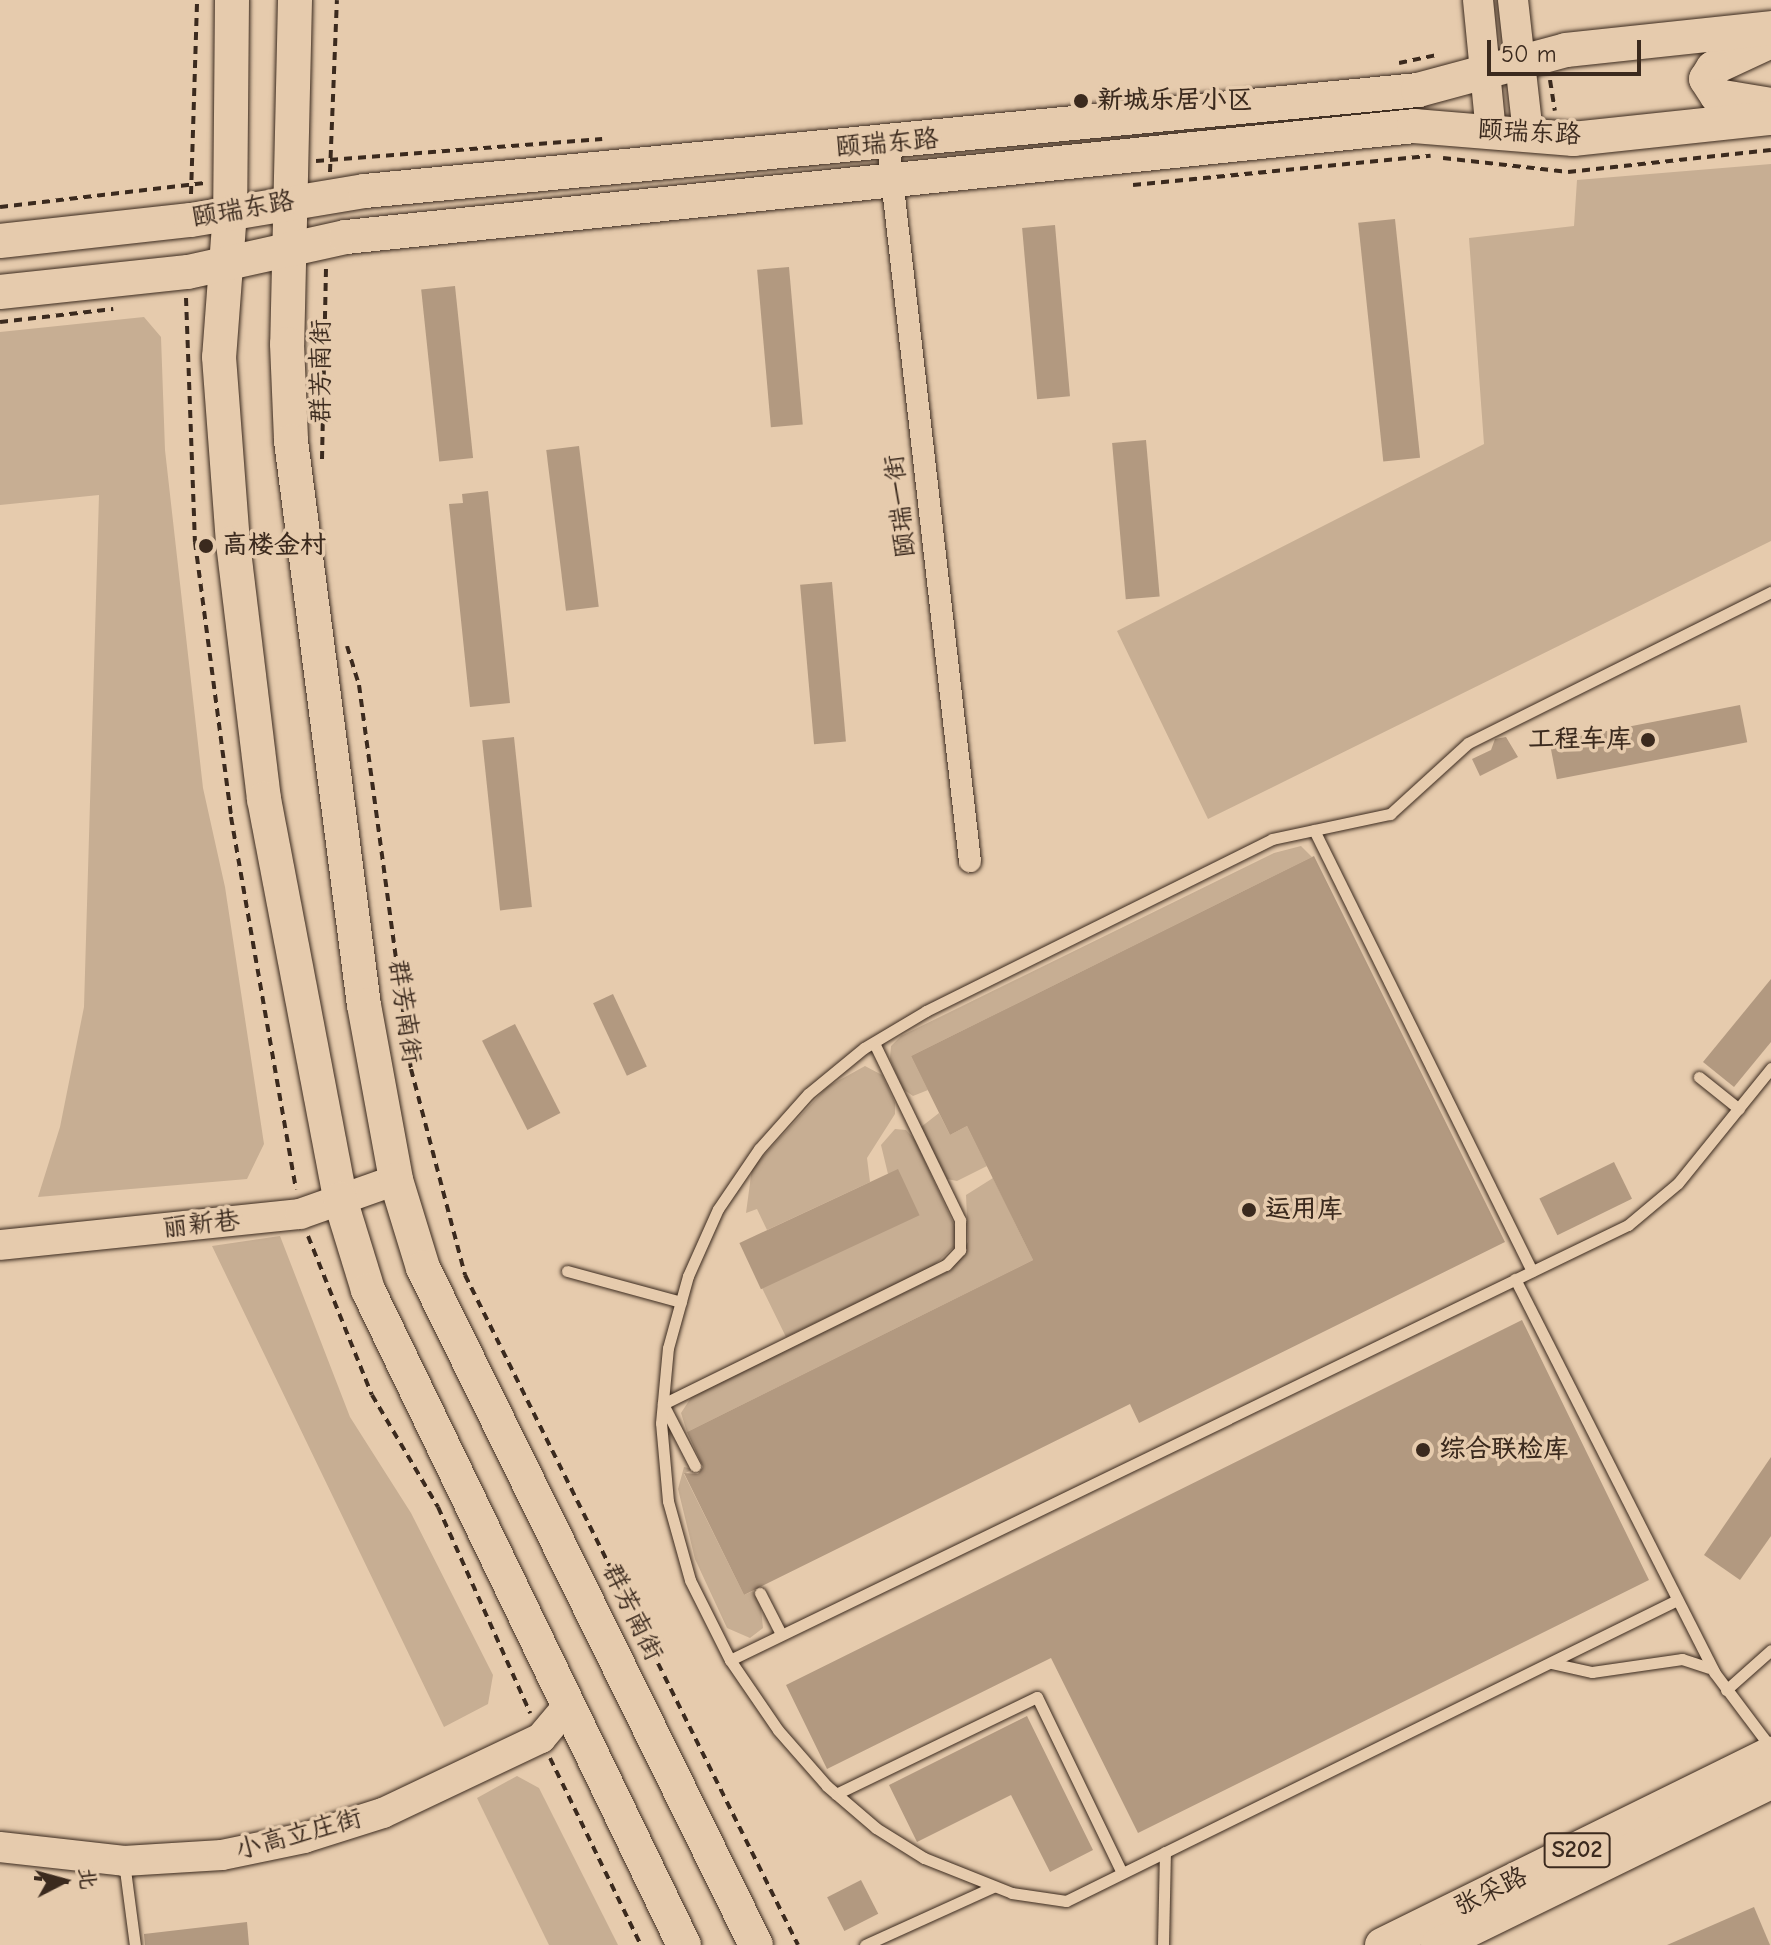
<!DOCTYPE html>
<meta charset="utf-8">
<style>
body{margin:0}
#map{position:relative;width:1771px;height:1945px;overflow:hidden;background:#e6cbad;font-family:"Comic Neue","LXGW WenKai TC",sans-serif}
div>[style]{position:absolute}
[style*='--x']{left:calc(var(--x)*1px);top:calc(var(--y)*1px);width:calc(var(--w)*1px);rotate:calc(var(--a)*1deg)}
.green>*{inset:0;background:#c7ae93}
.building>*{inset:0;background:#b29980;transform-origin:0 0}
.path>*{height:4px;margin-top:-2px;transform-origin:0;background:repeating-linear-gradient(90deg,#3b2a1e 0 8px,transparent 0 14px)}
.roads{filter:drop-shadow(0 0 2px #3b2a1e) drop-shadow(0 0 2px #3b2a1e)}
.lane>*{height:11px;margin:-5.5px;padding:0 5.5px;transform-origin:5.5px;border-radius:5.5px;background:#e6cbad}
.street>*{height:22px;margin:-11px;padding:0 11px;transform-origin:11px;border-radius:11px;background:#e6cbad}
.secondary>*{height:30px;margin:-15px;padding:0 15px;transform-origin:15px;border-radius:15px;background:#e6cbad}
.primary>*{height:34px;margin:-17px;padding:0 17px;transform-origin:17px;border-radius:17px;background:#e6cbad}
.dots>*{width:22px;height:22px;translate:-50% -50%;box-sizing:border-box;border:4px solid #e6cbad;border-radius:50%}
span{translate:-50% -50%;white-space:nowrap;text-align:center;line-height:1.15;-webkit-text-stroke:7px #e6cbad;paint-order:stroke}
.shield-label span{padding:2px 6px;background:#e6cbad;border:2px solid;border-radius:6px;-webkit-text-stroke-width:0}
.shield-label{font-size:24px;color:#3b2a1e;font-weight:700}
.poi-label{font-size:26px;color:#3b2a1e;font-weight:700}
.left{translate:0 -50%;text-align:left}
.right{translate:-100% -50%;text-align:right}
.street-label{font-size:26px;color:#3b2a1e}
.north{position:absolute;left:24px;top:1841px;width:80px;height:80px;-webkit-text-stroke:6px #e6cbad;paint-order:stroke;rotate:84deg;font-size:22px;font-weight:700;line-height:32px;text-align:center;color:#3b2a1e}
.north::after{content:'';display:block;margin:auto;width:28px;height:36px;background:#3b2a1e;clip-path:polygon(50% 0,100% 100%,50% 72%,0 100%)}
.scale{position:absolute;left:1487px;top:40px;width:154px;height:36px;box-sizing:border-box;border:4px solid #3b2a1e;border-top:0;padding-left:10px;font-size:24px;line-height:28px;white-space:nowrap;color:#3b2a1e;-webkit-text-stroke:6px #e6cbad;paint-order:stroke}
</style>
<div id="map">
<div class="green">
<div style="clip-path:polygon(1771px 164px,1771px 541px,1208px 819px,1117px 631px,1484px 444px,1469px 238px,1574px 226px,1577px 180px)"></div>
<div style="clip-path:polygon(144px 317px,161px 337px,165px 450px,203px 788px,225px 887px,264px 1144px,247px 1179px,38px 1197px,60px 1127px,84px 1007px,99px 495px,0 505px,0 332px)"></div>
<div style="clip-path:polygon(1301px 846px,1312px 857px,911px 1056px,928px 1090px,913px 1096px,903px 1089px,890px 1059px,891px 1046px,901px 1036px,1274px 853px)"></div>
<div style="clip-path:polygon(865px 1066px,882px 1075px,895px 1103px,895px 1114px,867px 1158px,870px 1182px,767px 1230px,757px 1209px,746px 1213px,752px 1168px,827px 1087px)"></div>
<div style="clip-path:polygon(939px 1113px,950px 1135px,967px 1126px,987px 1166px,957px 1181px,947px 1179px,921px 1127px)"></div>
<div style="clip-path:polygon(895px 1129px,906px 1130px,915px 1140px,956px 1229px,954px 1247px,933px 1266px,786px 1337px,762px 1288px,888px 1174px,881px 1145px)"></div>
<div style="clip-path:polygon(993px 1178px,1033px 1260px,687px 1432px,681px 1413px,692px 1396px,951px 1270px,968px 1242px,966px 1195px)"></div>
<div style="clip-path:polygon(280px 1236px,350px 1417px,411px 1513px,493px 1675px,488px 1704px,444px 1727px,212px 1246px)"></div>
<div style="clip-path:polygon(684px 1467px,693px 1469px,684px 1474px,744px 1595px,753px 1591px,761px 1608px,763px 1628px,750px 1638px,727px 1628px,695px 1559px,678px 1489px)"></div>
<div style="clip-path:polygon(517px 1776px,539px 1788px,618px 1945px,549px 1945px,477px 1798px)"></div>
</div>
<div class="building">
<div style="left:1395px;top:219px;width:240px;height:37px;rotate:84deg"></div>
<div style="left:1055px;top:225px;width:172px;height:33px;rotate:85deg"></div>
<div style="left:789px;top:267px;width:158px;height:32px;rotate:85deg"></div>
<div style="left:455px;top:286px;width:173px;height:34px;rotate:84deg"></div>
<div style="left:1146px;top:440px;width:157px;height:34px;rotate:85deg"></div>
<div style="left:579px;top:446px;width:162px;height:33px;rotate:83deg"></div>
<div style="clip-path:polygon(488px 491px,510px 703px,470px 707px,449px 504px,463px 503px,462px 494px)"></div>
<div style="left:832px;top:582px;width:160px;height:32px;rotate:85deg"></div>
<div style="left:1740px;top:705px;width:38px;height:194px;rotate:79deg"></div>
<div style="left:514px;top:737px;width:171px;height:32px;rotate:84deg"></div>
<div style="clip-path:polygon(1506px 737px,1518px 757px,1480px 776px,1472px 759px,1491px 750px,1495px 739px)"></div>
<div style="clip-path:polygon(1314px 856px,1505px 1242px,1139px 1423px,1130px 1404px,744px 1595px,684px 1473px,698px 1474px,703px 1467px,687px 1432px,1033px 1260px,967px 1126px,950px 1135px,911px 1056px)"></div>
<div style="clip-path:polygon(1771px 979px,1771px 1042px,1734px 1087px,1703px 1062px)"></div>
<div style="left:613px;top:994px;width:80px;height:22px;rotate:65deg"></div>
<div style="left:515px;top:1024px;width:100px;height:37px;rotate:63deg"></div>
<div style="left:1614px;top:1162px;width:41px;height:83px;rotate:64deg"></div>
<div style="left:898px;top:1169px;width:51px;height:175px;rotate:65deg"></div>
<div style="clip-path:polygon(1522px 1320px,1649px 1580px,1138px 1833px,1051px 1658px,827px 1769px,786px 1685px)"></div>
<div style="clip-path:polygon(1771px 1457px,1771px 1536px,1740px 1580px,1704px 1555px)"></div>
<div style="clip-path:polygon(1027px 1716px,1093px 1850px,1050px 1872px,1011px 1795px,917px 1842px,889px 1785px)"></div>
<div style="left:861px;top:1880px;width:38px;height:38px;rotate:63deg"></div>
<div style="clip-path:polygon(1754px 1907px,1770px 1945px,1667px 1945px)"></div>
<div style="clip-path:polygon(247px 1922px,249px 1945px,145px 1945px,144px 1934px)"></div>
</div>
<div class="path">
<div style="--x:1399;--y:63;--w:39;--a:-12"></div>
<div style="--x:1550;--y:80;--w:31;--a:81"></div>
<div style="--x:1443;--y:158;--w:126;--a:6.4"></div>
<div style="--x:1568;--y:172;--w:204;--a:-6.2"></div>
<div style="--x:316;--y:161;--w:287;--a:-4.4"></div>
<div style="--x:330;--y:172;--w:172;--a:-87.7"></div>
<div style="--x:1133;--y:185;--w:299;--a:-5.6"></div>
<div style="--x:191;--y:194;--w:194;--a:-88.2"></div>
<div style="--x:0;--y:207;--w:206;--a:-6.7"></div>
<div style="--x:186;--y:298;--w:244;--a:87.9"></div>
<div style="--x:195;--y:542;--w:277;--a:82.5"></div>
<div style="--x:231;--y:817;--w:378;--a:80.1"></div>
<div style="--x:0;--y:322;--w:114;--a:-6.6"></div>
<div style="--x:322;--y:459;--w:191;--a:-88.8"></div>
<div style="--x:347;--y:646;--w:41;--a:72.9"></div>
<div style="--x:359;--y:685;--w:388;--a:82.3"></div>
<div style="--x:411;--y:1069;--w:213;--a:75.3"></div>
<div style="--x:465;--y:1275;--w:748;--a:63.57"></div>
<div style="--x:308;--y:1236;--w:171;--a:68.1"></div>
<div style="--x:372;--y:1395;--w:130;--a:59.5"></div>
<div style="--x:438;--y:1507;--w:226;--a:65.9"></div>
<div style="--x:550;--y:1758;--w:208;--a:64.1"></div>
<div style="--x:34;--y:1878;--w:35;--a:7"></div>
</div>
<div class="roads">
<div class="lane">
<div style="--x:1314;--y:830;--w:492;--a:63.7"></div>
<div style="--x:1699;--y:1077;--w:51;--a:38.7"></div>
<div style="--x:567;--y:1271;--w:118;--a:15.2"></div>
<div style="--x:1515;--y:1279;--w:441;--a:63.1"></div>
<div style="--x:1714;--y:1672;--w:95;--a:53.1"></div>
<div style="--x:695;--y:1466;--w:70;--a:-117.3"></div>
<div style="--x:663;--y:1404;--w:315;--a:-26.2"></div>
<div style="--x:946;--y:1265;--w:21;--a:-47"></div>
<div style="--x:960;--y:1250;--w:30;--a:-90"></div>
<div style="--x:960;--y:1220;--w:197;--a:-115.9"></div>
<div style="--x:760;--y:1593;--w:46;--a:62.9"></div>
<div style="--x:1677;--y:1600;--w:681;--a:153.77"></div>
<div style="--x:1066;--y:1901;--w:55;--a:-171.6"></div>
<div style="--x:1012;--y:1893;--w:95;--a:-158.3"></div>
<div style="--x:924;--y:1858;--w:57;--a:-148"></div>
<div style="--x:876;--y:1828;--w:65;--a:-139.4"></div>
<div style="--x:827;--y:1786;--w:74;--a:-131.2"></div>
<div style="--x:778;--y:1730;--w:85;--a:-124.4"></div>
<div style="--x:730;--y:1660;--w:89;--a:-116.6"></div>
<div style="--x:690;--y:1580;--w:82;--a:-105.6"></div>
<div style="--x:668;--y:1501;--w:78;--a:-95.1"></div>
<div style="--x:661;--y:1423;--w:75;--a:-84.7"></div>
<div style="--x:668;--y:1348;--w:75;--a:-74.5"></div>
<div style="--x:688;--y:1276;--w:73;--a:-65.9"></div>
<div style="--x:718;--y:1209;--w:73;--a:-55.7"></div>
<div style="--x:759;--y:1149;--w:74;--a:-48.3"></div>
<div style="--x:808;--y:1094;--w:72;--a:-39.4"></div>
<div style="--x:864;--y:1048;--w:72;--a:-30.8"></div>
<div style="--x:926;--y:1011;--w:386;--a:-26.4"></div>
<div style="--x:1272;--y:839;--w:121;--a:-12"></div>
<div style="--x:1390;--y:814;--w:105;--a:-42.3"></div>
<div style="--x:1468;--y:743;--w:339;--a:-26.5"></div>
<div style="--x:730;--y:1660;--w:998;--a:-25.85"></div>
<div style="--x:1628;--y:1225;--w:65;--a:-40"></div>
<div style="--x:1678;--y:1183;--w:148;--a:-51"></div>
<div style="--x:1551;--y:1663;--w:42;--a:12.4"></div>
<div style="--x:1592;--y:1672;--w:91;--a:-8.2"></div>
<div style="--x:1682;--y:1659;--w:28;--a:18"></div>
<div style="--x:1726;--y:1690;--w:60;--a:-41.6"></div>
<div style="--x:836;--y:1794;--w:223;--a:-25.8"></div>
<div style="--x:1037;--y:1697;--w:195;--a:64.2"></div>
<div style="--x:124;--y:1862;--w:84;--a:82.5"></div>
<div style="--x:865;--y:1945;--w:141;--a:-24.4"></div>
<div style="--x:1163;--y:1945;--w:93;--a:-88.8"></div>
</div>
<div class="street">
<div style="--x:888;--y:144;--w:722;--a:83.48"></div>
</div>
<div class="secondary">
<div style="--x:1478;--y:0;--w:133;--a:84.4"></div>
<div style="--x:1513;--y:0;--w:135;--a:83.6"></div>
<div style="--x:0;--y:1245;--w:302;--a:-5.9"></div>
<div style="--x:300;--y:1214;--w:102;--a:-19.5"></div>
<div style="--x:0;--y:1847;--w:125;--a:6.4"></div>
<div style="--x:124;--y:1861;--w:98;--a:-3.5"></div>
<div style="--x:222;--y:1855;--w:84;--a:-11.7"></div>
<div style="--x:304;--y:1838;--w:83;--a:-17.6"></div>
<div style="--x:383;--y:1813;--w:175;--a:-25.4"></div>
<div style="--x:541;--y:1738;--w:40;--a:-50"></div>
</div>
<div class="primary">
<div style="--x:232;--y:0;--w:212;--a:90.5"></div>
<div style="--x:230;--y:212;--w:145;--a:94.3"></div>
<div style="--x:219;--y:357;--w:187;--a:85.7"></div>
<div style="--x:233;--y:543;--w:258;--a:83.1"></div>
<div style="--x:264;--y:799;--w:407;--a:79.2"></div>
<div style="--x:340;--y:1199;--w:95;--a:72.9"></div>
<div style="--x:368;--y:1290;--w:727;--a:64.25"></div>
<div style="--x:295;--y:0;--w:344;--a:91.3"></div>
<div style="--x:287;--y:344;--w:97;--a:87.6"></div>
<div style="--x:291;--y:441;--w:569;--a:82.63"></div>
<div style="--x:364;--y:1005;--w:178;--a:79.6"></div>
<div style="--x:396;--y:1180;--w:92;--a:72.9"></div>
<div style="--x:423;--y:1268;--w:754;--a:63.81"></div>
<div style="--x:1771;--y:41;--w:64;--a:155"></div>
<div style="--x:1713;--y:68;--w:13;--a:122"></div>
<div style="--x:1706;--y:79;--w:20;--a:57"></div>
<div style="--x:1717;--y:96;--w:55;--a:9.5"></div>
<div style="--x:0;--y:241;--w:192;--a:-6.3"></div>
<div style="--x:191;--y:220;--w:176;--a:-9.5"></div>
<div style="--x:365;--y:191;--w:1058;--a:-5.48"></div>
<div style="--x:1418;--y:90;--w:153;--a:-15.1"></div>
<div style="--x:1566;--y:50;--w:206;--a:-6.1"></div>
<div style="--x:0;--y:292;--w:189;--a:-6.1"></div>
<div style="--x:188;--y:272;--w:162;--a:-12.5"></div>
<div style="--x:346;--y:237;--w:1074;--a:-5.93"></div>
<div style="--x:1414;--y:126;--w:160;--a:4.7"></div>
<div style="--x:1573;--y:139;--w:199;--a:-6.1"></div>
<div style="--x:1382;--y:1945;--w:433;--a:-26.2"></div>
<div style="--x:1438;--y:1945;--w:371;--a:-26.1"></div>
</div>
</div>
<div class="dots">
<div style="left:1081px;top:101px;background:#3b2a1e"></div>
<div style="left:206px;top:546px;background:#3b2a1e"></div>
<div style="left:1648px;top:740px;background:#3b2a1e"></div>
<div style="left:1249px;top:1210px;background:#3b2a1e"></div>
<div style="left:1423px;top:1450px;background:#3b2a1e"></div>
</div>
<div class="shield-label">
<span style="left:1577px;top:1850px">S202</span>
</div>
<div class="poi-label">
<span class="left" style="left:1097px;top:101px">新城乐居小区</span>
<span class="left" style="left:222px;top:546px">高楼金村</span>
<span class="right" style="left:1632px;top:740px">工程车库</span>
<span class="left" style="left:1265px;top:1210px">运用库</span>
<span class="left" style="left:1439px;top:1450px">综合联检库</span>
</div>
<div class="street-label">
<span style="left:1529px;top:133px;rotate:3deg">颐瑞东路</span>
<span style="left:887px;top:144px;rotate:-5deg">颐瑞东路</span>
<span style="left:243px;top:210px;rotate:-10deg">颐瑞东路</span>
<span style="left:322px;top:371px;rotate:-90deg">群芳南街</span>
<span style="left:901px;top:506px;rotate:-97deg">颐瑞一街</span>
<span style="left:404px;top:1012px;rotate:82deg">群芳南街</span>
<span style="left:201px;top:1225px;rotate:-6deg">丽新巷</span>
<span style="left:632px;top:1613px;rotate:64deg">群芳南街</span>
<span style="left:299px;top:1835px;rotate:-15deg">小高立庄街</span>
<span style="left:1491px;top:1892px;rotate:-26deg">张采路</span>
</div>
<div class="north">北</div>
<div class="scale">50 m</div>
</div>
